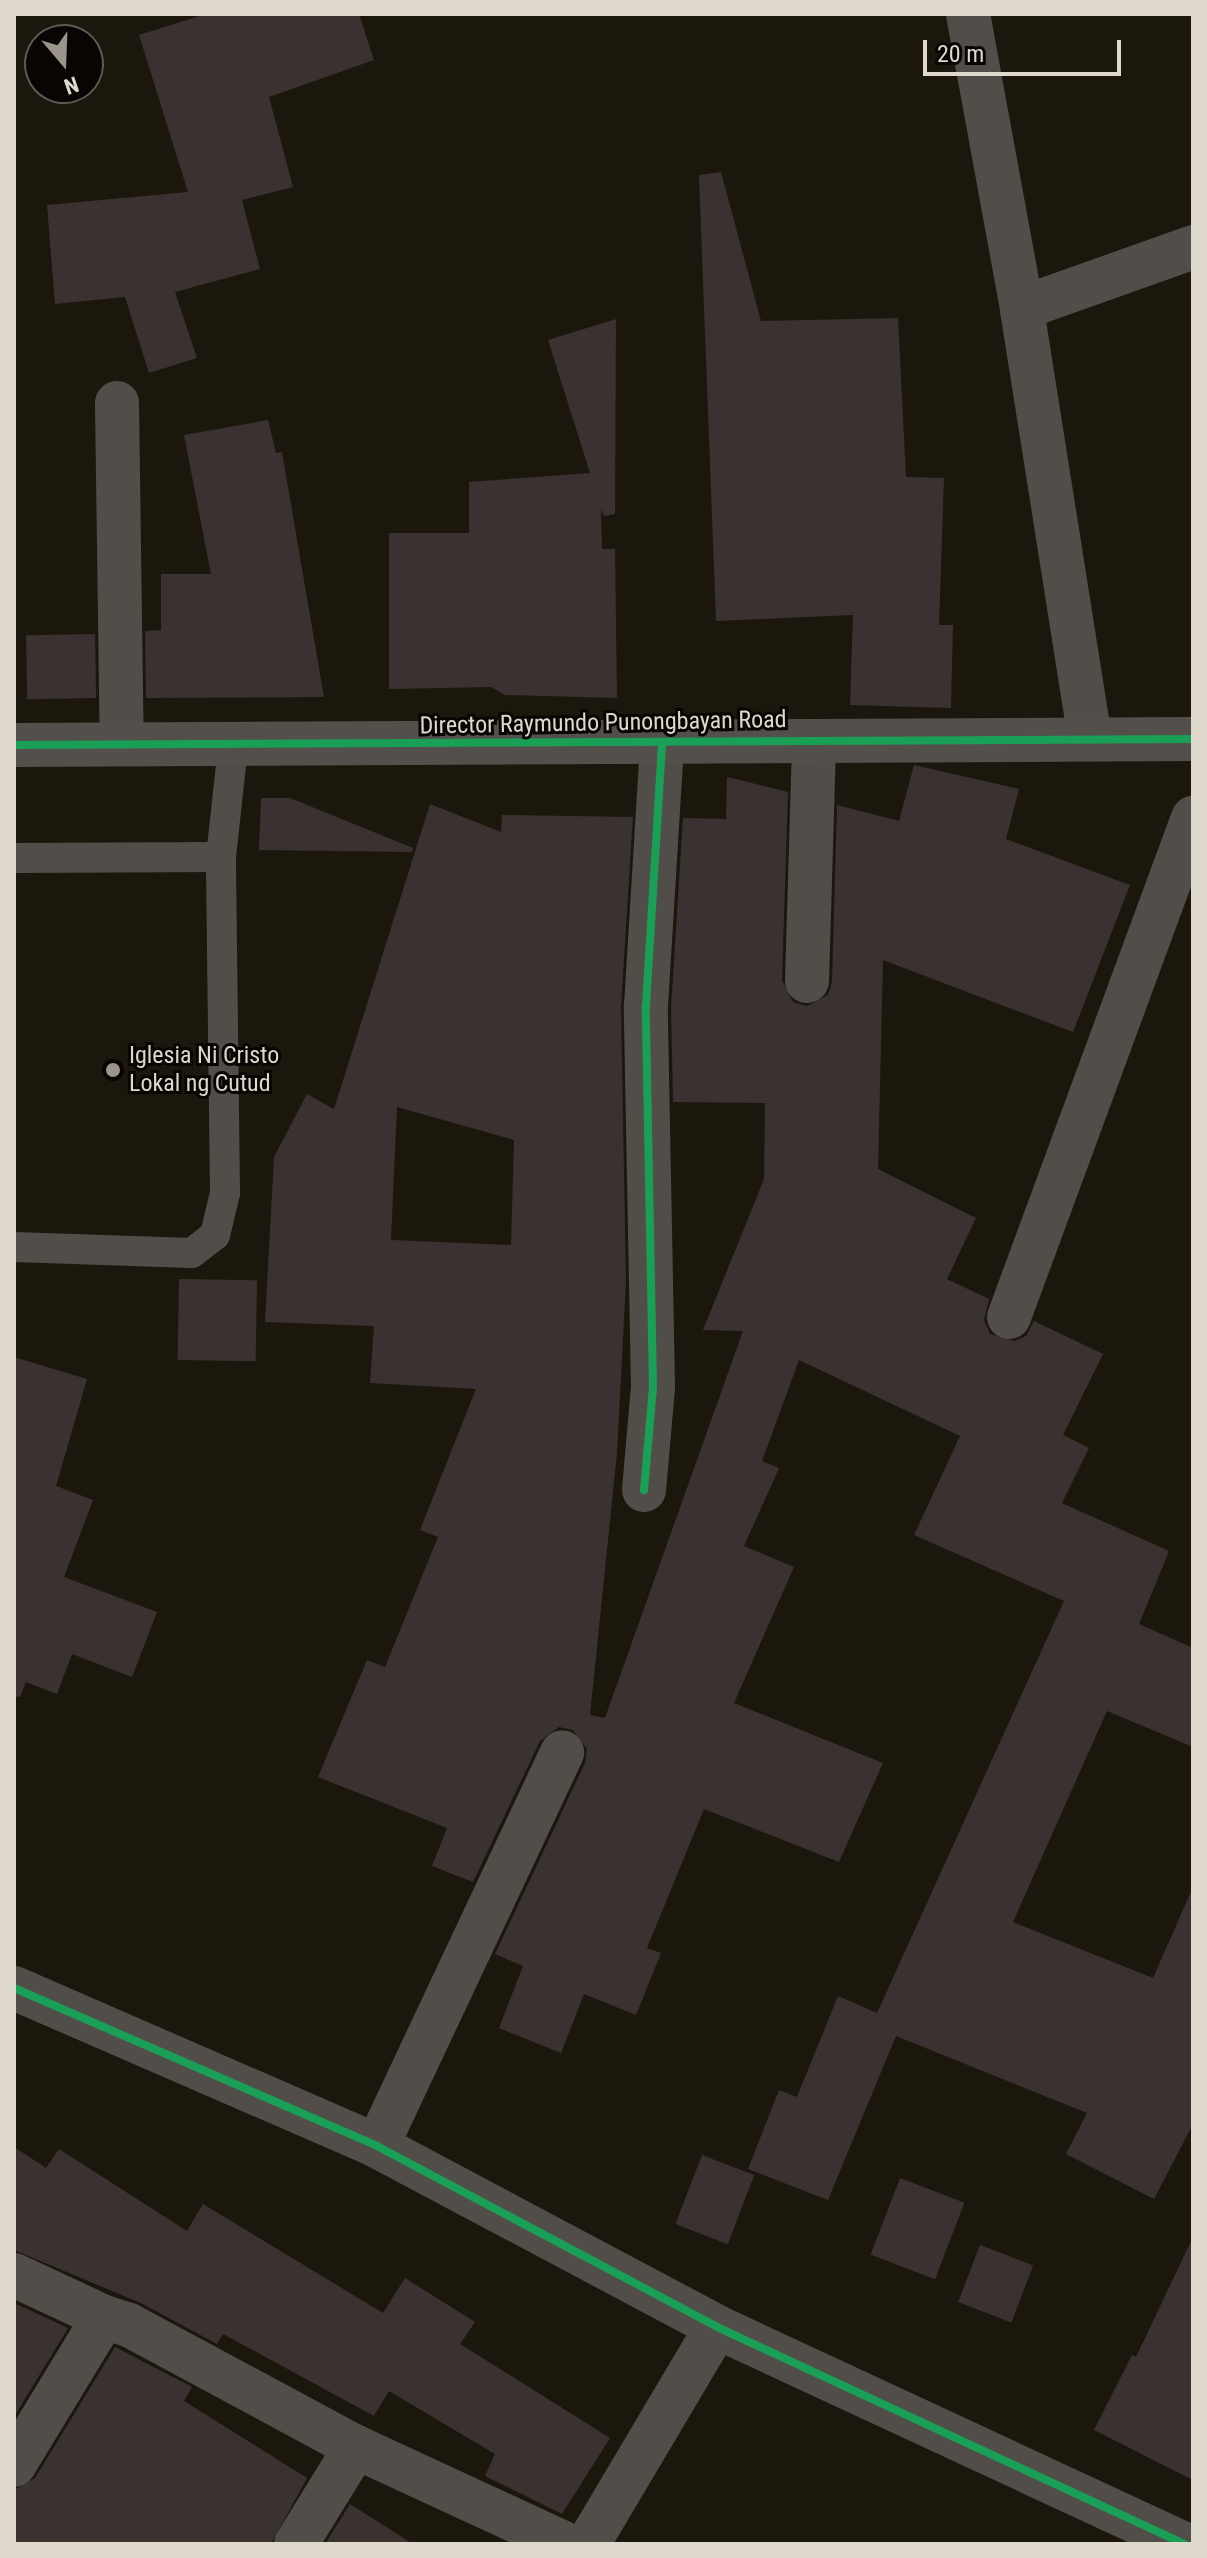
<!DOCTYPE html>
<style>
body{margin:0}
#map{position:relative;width:1207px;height:2558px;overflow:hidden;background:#1c170d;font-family:"Roboto Condensed",sans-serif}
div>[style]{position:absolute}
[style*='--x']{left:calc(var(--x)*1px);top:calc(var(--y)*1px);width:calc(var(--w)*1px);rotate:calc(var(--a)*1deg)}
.building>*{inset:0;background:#393230;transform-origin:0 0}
.lane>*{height:30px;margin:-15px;padding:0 15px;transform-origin:15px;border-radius:15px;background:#514e4a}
.street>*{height:44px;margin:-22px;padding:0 22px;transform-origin:22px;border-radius:22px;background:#514e4a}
.secondary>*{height:44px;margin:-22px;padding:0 22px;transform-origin:22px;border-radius:22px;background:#53504b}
.cycleway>*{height:8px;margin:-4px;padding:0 4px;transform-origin:4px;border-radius:4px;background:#1a9f57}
.dots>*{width:22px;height:22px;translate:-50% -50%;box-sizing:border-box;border:4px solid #080502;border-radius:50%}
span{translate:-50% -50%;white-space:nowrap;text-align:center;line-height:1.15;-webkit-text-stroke:6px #080502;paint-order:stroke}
.street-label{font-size:24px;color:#ded8cd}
.poi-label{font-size:24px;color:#ded8cd}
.left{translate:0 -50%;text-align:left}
.frame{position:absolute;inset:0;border:16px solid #ded8cd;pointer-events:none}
.north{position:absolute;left:24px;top:24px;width:80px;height:80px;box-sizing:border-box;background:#080502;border:2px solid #5e5953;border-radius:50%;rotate:161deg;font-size:22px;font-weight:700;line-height:32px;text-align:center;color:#ded8cd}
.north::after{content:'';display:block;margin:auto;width:28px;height:36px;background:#9a948a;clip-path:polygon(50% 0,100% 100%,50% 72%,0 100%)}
.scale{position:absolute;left:923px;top:40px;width:198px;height:36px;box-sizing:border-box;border:4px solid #ded8cd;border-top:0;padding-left:10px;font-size:24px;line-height:28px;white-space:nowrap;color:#ded8cd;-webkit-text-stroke:6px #080502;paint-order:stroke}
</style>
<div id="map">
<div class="building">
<div style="clip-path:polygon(206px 14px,359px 14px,374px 60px,269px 97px,293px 187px,242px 200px,260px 269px,175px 292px,197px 358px,149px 373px,125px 297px,55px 304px,47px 205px,188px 192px,139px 35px)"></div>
<div style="clip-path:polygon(721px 172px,761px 321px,898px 318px,906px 477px,944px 478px,939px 625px,953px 625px,951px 708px,850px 705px,853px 615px,716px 621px,699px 175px)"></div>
<div style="clip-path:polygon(616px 319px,615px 514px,604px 516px,601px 509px,602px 549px,615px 549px,617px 698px,505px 695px,491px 687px,389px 689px,389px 533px,469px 533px,469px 482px,590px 473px,548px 340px)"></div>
<div style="clip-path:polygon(268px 420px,276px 453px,282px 452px,324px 697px,146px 698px,145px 631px,161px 630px,161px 574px,211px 574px,184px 435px)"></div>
<div style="left:95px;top:634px;width:64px;height:69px;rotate:89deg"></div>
<div style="clip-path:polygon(evenodd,914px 765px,1019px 789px,1006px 839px,1130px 885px,1073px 1032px,883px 960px,878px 1169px,976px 1218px,947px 1279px,989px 1299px,984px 1320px,990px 1334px,1014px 1341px,1026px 1336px,1034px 1321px,1103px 1354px,1063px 1435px,1089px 1448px,1062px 1503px,1169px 1551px,1139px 1624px,1193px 1648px,1193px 1747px,1107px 1711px,1013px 1922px,1153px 1978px,1193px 1887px,1193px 2124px,1154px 2199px,1066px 2154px,1087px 2113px,896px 2036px,828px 2200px,748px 2169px,779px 2090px,797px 2097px,838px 1996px,877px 2013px,1064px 1601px,914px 1535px,960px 1436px,799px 1360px,762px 1461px,779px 1468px,744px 1546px,794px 1567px,734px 1703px,883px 1763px,839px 1862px,704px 1809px,647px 1948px,661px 1953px,636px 2015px,584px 1994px,561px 2053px,499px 2028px,523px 1966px,495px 1954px,585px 1763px,587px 1749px,573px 1730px,559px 1727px,540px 1741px,473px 1882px,432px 1866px,447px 1828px,318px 1777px,367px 1660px,385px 1667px,438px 1537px,420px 1530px,476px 1389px,370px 1383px,374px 1326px,265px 1322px,274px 1157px,307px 1094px,334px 1109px,430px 804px,501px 832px,502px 815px,633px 817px,621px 1006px,626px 1281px,617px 1453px,590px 1715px,605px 1718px,743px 1331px,703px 1330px,764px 1179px,765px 1103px,673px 1102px,671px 1007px,683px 818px,726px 819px,727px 777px,788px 792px,782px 980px,793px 1002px,807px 1006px,828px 995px,832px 982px,837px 805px,899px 821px,914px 765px,397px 1107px,514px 1140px,511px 1245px,391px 1240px,397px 1107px)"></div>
<div style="clip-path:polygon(261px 798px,290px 798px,413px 848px,412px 852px,259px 850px)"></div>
<div style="left:179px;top:1279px;width:78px;height:81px;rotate:1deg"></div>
<div style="clip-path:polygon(14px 1357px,87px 1379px,56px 1486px,93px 1500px,64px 1577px,157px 1612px,132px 1677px,72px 1654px,57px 1694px,26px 1682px,20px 1697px,14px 1696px)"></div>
<div style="clip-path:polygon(14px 2147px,46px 2168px,59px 2149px,187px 2231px,203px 2204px,383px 2313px,405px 2278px,475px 2322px,460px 2344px,610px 2438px,562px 2514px,485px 2476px,495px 2454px,389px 2391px,374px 2416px,223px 2334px,217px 2344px,141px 2303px,14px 2250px)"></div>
<div style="left:702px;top:2155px;width:56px;height:74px;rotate:21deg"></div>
<div style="left:900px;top:2178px;width:69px;height:82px;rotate:21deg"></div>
<div style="clip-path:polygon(1193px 2237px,1193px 2480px,1094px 2430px,1132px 2355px,1136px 2357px)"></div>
<div style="left:980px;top:2245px;width:57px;height:61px;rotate:21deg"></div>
<div style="clip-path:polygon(14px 2303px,68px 2328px,14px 2417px)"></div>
<div style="clip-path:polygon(115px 2347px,192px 2387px,184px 2401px,307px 2478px,271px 2544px,14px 2544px,14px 2490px,35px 2478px)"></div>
<div style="clip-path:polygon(350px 2504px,413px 2544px,325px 2544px)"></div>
</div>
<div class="lane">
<div style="--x:14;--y:858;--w:207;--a:-0.3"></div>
<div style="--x:14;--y:1247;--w:178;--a:1.9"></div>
<div style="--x:192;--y:1253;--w:29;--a:-38"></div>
<div style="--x:215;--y:1235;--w:43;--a:-76.6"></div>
<div style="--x:225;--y:1193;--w:336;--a:-90.7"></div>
<div style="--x:221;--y:857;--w:111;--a:-83.8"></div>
</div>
<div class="street">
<div style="--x:968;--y:14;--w:299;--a:79.6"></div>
<div style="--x:117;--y:403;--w:341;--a:89.2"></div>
<div style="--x:1090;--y:739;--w:436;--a:-99"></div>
<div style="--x:1022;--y:308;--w:182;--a:-19.6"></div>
<div style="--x:807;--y:981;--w:240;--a:-88.3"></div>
<div style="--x:1009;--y:1317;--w:532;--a:-69.76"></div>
<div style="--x:644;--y:1490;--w:103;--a:-85"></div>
<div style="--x:653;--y:1387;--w:381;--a:-91.1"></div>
<div style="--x:646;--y:1006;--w:261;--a:-86.5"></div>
<div style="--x:14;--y:1988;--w:396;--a:23.5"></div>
<div style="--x:377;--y:2146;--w:385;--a:28"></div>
<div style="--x:717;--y:2327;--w:515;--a:24.92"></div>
<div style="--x:377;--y:2146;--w:435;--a:-64.8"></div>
<div style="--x:14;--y:2275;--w:99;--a:25"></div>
<div style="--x:14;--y:2465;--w:173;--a:-58.7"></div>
<div style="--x:104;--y:2317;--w:26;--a:18"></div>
<div style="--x:129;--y:2325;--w:258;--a:28.3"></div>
<div style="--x:356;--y:2447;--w:231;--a:24.8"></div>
<div style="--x:296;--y:2544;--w:114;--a:-58.3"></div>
<div style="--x:588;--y:2544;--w:252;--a:-59.3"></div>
</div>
<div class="secondary">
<div style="--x:14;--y:745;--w:1179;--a:-0.29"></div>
</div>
<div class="cycleway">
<div style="--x:14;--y:745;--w:1179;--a:-0.29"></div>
<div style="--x:644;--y:1490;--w:103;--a:-85"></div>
<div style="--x:653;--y:1387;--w:381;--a:-91.1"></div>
<div style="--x:646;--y:1006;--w:261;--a:-86.5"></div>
<div style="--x:14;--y:1988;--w:396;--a:23.5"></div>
<div style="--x:377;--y:2146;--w:385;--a:28"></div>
<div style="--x:717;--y:2327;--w:515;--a:24.92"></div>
</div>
<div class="dots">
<div style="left:113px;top:1070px;background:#9a948a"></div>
</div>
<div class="street-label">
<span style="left:603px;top:723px;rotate:-1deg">Director Raymundo Punongbayan Road</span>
</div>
<div class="poi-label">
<span class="left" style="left:129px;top:1070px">Iglesia Ni Cristo<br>Lokal ng Cutud</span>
</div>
<div class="frame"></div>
<div class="north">N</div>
<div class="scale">20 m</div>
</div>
